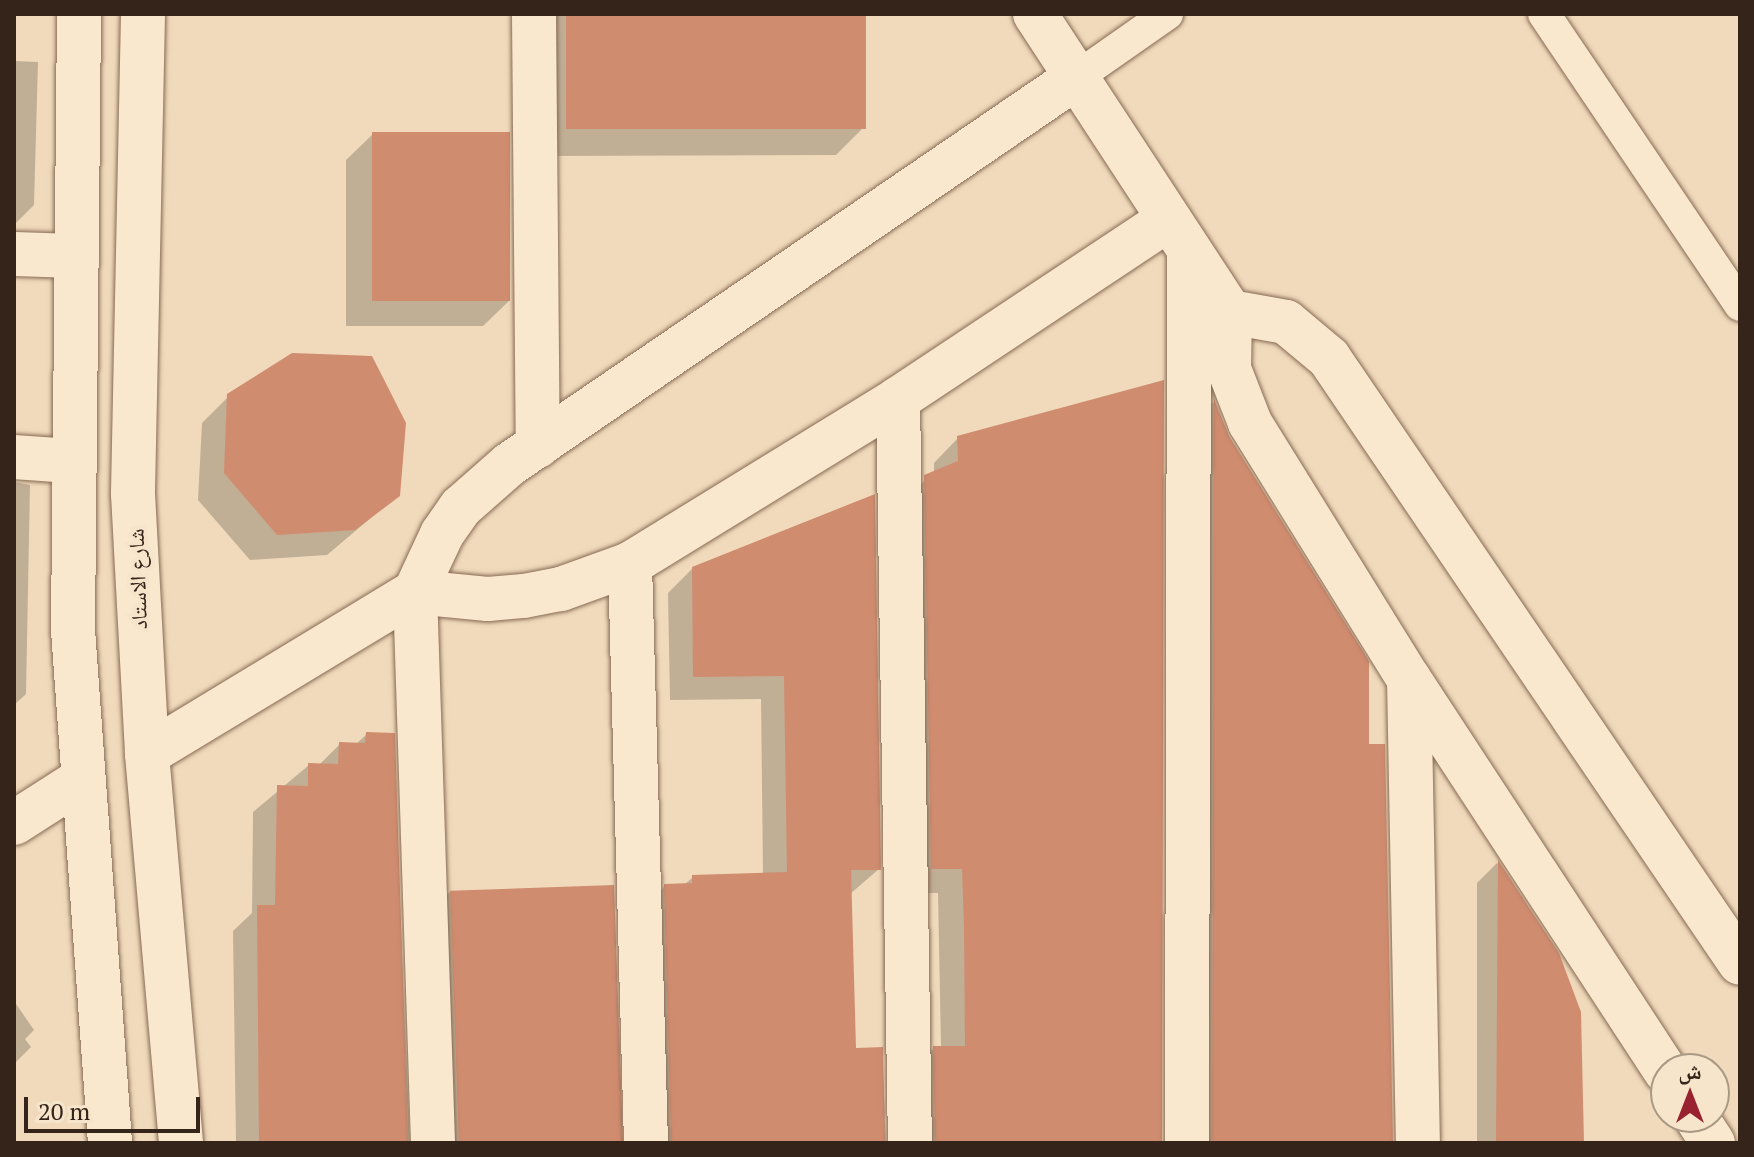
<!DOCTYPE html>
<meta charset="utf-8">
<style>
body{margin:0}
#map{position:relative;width:1754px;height:1157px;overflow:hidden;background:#f0dabb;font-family:"PT Serif","Noto Naskh Arabic",serif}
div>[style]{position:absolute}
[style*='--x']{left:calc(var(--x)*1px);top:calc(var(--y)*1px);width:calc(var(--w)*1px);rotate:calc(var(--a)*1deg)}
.shadow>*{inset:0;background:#0003}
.building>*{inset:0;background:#d08c6f;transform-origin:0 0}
.roads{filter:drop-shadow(0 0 2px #876a54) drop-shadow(0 0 2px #876a54)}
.service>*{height:32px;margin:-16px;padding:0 16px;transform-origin:16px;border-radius:16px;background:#fae8ce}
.minor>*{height:44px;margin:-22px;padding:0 22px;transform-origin:22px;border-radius:22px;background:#fae8ce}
.secondary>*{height:44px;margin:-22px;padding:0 22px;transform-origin:22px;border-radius:22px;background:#fae8ce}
span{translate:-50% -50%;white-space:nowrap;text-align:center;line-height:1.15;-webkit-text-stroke:8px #f7e5cb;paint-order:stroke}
.street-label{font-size:22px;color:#35241a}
.frame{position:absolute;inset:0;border:16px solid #35241a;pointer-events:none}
.north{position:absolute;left:1650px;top:1053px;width:80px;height:80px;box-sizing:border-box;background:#f7e5cb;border:2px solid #a99884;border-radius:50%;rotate:0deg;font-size:22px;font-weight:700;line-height:32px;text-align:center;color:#35241a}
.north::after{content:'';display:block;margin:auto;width:28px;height:36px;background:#992230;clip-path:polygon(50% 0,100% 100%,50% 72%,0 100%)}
.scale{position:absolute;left:24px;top:1097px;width:176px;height:36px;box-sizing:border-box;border:4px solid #35241a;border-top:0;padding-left:10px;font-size:24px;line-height:28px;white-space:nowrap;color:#35241a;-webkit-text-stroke:6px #f7e5cb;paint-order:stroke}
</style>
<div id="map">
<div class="shadow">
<div style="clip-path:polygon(864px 14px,864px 127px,836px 155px,538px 156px,539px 16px,211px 15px)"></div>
<div style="clip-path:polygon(14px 61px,38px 62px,34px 205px,14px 225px)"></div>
<div style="clip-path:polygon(373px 134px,510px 300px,483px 326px,346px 326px,346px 160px)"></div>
<div style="clip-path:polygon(229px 396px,398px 495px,327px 555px,250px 560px,198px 500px,202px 423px)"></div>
<div style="clip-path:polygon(1213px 402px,1367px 746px,1391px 1143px,1188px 1143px,1190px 425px)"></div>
<div style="clip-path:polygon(958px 438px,1160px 1143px,911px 1143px,910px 1073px,934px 1048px,941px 1048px,938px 893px,907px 893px,901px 501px,934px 473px,934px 463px)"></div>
<div style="clip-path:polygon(14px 482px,30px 485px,26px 694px,14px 705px)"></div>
<div style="clip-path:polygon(873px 497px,879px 869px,850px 894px,854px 1050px,882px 1050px,886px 1143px,647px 1143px,640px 910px,665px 886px,684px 885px,693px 877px,763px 875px,761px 699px,670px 700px,668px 593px,693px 568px)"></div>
<div style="clip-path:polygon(367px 734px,393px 735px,410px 1143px,236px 1143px,233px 931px,252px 913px,253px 812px,309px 765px,319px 765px,340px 744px,355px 745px)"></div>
<div style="clip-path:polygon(1497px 863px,1557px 954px,1582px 1143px,1477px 1143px,1477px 883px)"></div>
<div style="clip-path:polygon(451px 891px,619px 1143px,433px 1143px,426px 915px)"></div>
<div style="clip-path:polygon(14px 1001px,34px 1030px,25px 1039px,31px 1047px,14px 1064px)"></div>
</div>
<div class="building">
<div style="left:566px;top:14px;width:300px;height:115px"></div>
<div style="left:372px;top:132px;width:138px;height:169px"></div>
<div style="clip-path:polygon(292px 353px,372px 356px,406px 423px,400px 496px,355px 530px,277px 535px,224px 473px,227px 394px)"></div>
<div style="clip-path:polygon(1164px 380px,1162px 1143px,935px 1143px,933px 1046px,965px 1046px,964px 926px,962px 869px,931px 869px,924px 475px,958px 461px,957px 436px)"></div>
<div style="clip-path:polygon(1214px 399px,1229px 436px,1369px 661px,1369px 744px,1385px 744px,1393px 1143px,1212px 1143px)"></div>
<div style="clip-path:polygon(875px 494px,881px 870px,851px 870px,856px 1048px,883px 1047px,885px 1143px,671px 1143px,664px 884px,692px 883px,692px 875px,787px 872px,784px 676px,693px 677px,692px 567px)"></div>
<div style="clip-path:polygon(366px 732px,395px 733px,408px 1143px,259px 1143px,257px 905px,275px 905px,277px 785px,308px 786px,308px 763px,338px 764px,339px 742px,365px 743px)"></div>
<div style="clip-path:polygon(1498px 860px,1559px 953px,1581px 1012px,1584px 1143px,1496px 1143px)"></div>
<div style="left:614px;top:885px;width:258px;height:164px;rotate:88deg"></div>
</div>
<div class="roads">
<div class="service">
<div style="--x:1544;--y:14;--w:351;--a:56"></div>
<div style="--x:1077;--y:77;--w:110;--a:-35"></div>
</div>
<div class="minor">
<div style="--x:534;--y:14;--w:432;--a:89.5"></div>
<div style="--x:1035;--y:14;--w:356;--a:56.8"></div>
<div style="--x:1230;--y:312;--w:57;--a:91"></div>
<div style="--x:1229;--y:369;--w:58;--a:68.7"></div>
<div style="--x:1250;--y:423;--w:301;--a:58.2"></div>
<div style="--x:1409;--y:679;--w:469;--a:56.8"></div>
<div style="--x:14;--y:254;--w:61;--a:1.9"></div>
<div style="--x:1230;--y:312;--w:57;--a:10.1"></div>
<div style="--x:1286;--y:322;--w:56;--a:39.9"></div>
<div style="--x:1329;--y:358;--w:731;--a:55.81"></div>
<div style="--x:898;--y:399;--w:744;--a:89.08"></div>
<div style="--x:14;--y:457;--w:57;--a:4"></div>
<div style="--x:630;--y:564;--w:579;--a:88.42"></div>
<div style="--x:1409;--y:679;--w:464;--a:88.9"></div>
<div style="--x:147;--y:754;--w:313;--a:-31.2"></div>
<div style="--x:415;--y:592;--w:73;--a:5.5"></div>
<div style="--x:488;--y:599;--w:36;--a:-5"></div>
<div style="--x:524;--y:596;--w:38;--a:-11"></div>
<div style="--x:561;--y:589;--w:73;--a:-19.9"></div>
<div style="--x:630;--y:564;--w:315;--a:-31.6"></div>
<div style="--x:898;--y:399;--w:325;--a:-33.6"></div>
<div style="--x:14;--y:823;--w:80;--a:-32.7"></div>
<div style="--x:1696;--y:1117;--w:31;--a:57"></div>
<div style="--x:433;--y:1143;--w:551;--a:-91.87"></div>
<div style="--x:415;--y:592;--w:64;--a:-65"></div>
<div style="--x:442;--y:534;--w:33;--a:-55"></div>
<div style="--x:461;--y:507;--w:65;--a:-41.3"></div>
<div style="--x:510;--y:464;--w:686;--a:-34.32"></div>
<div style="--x:1187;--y:1143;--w:893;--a:-89.87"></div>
</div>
<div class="secondary">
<div style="--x:79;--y:14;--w:616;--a:90.56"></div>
<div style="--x:73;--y:630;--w:514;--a:85.87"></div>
<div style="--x:143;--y:14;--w:480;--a:91.2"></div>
<div style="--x:133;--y:494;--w:260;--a:86.9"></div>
<div style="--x:147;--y:754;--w:390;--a:85"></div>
</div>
</div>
<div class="street-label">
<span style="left:137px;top:579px;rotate:-92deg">شارع الاستاد</span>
</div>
<div class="frame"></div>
<div class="north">ش</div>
<div class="scale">20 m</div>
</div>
